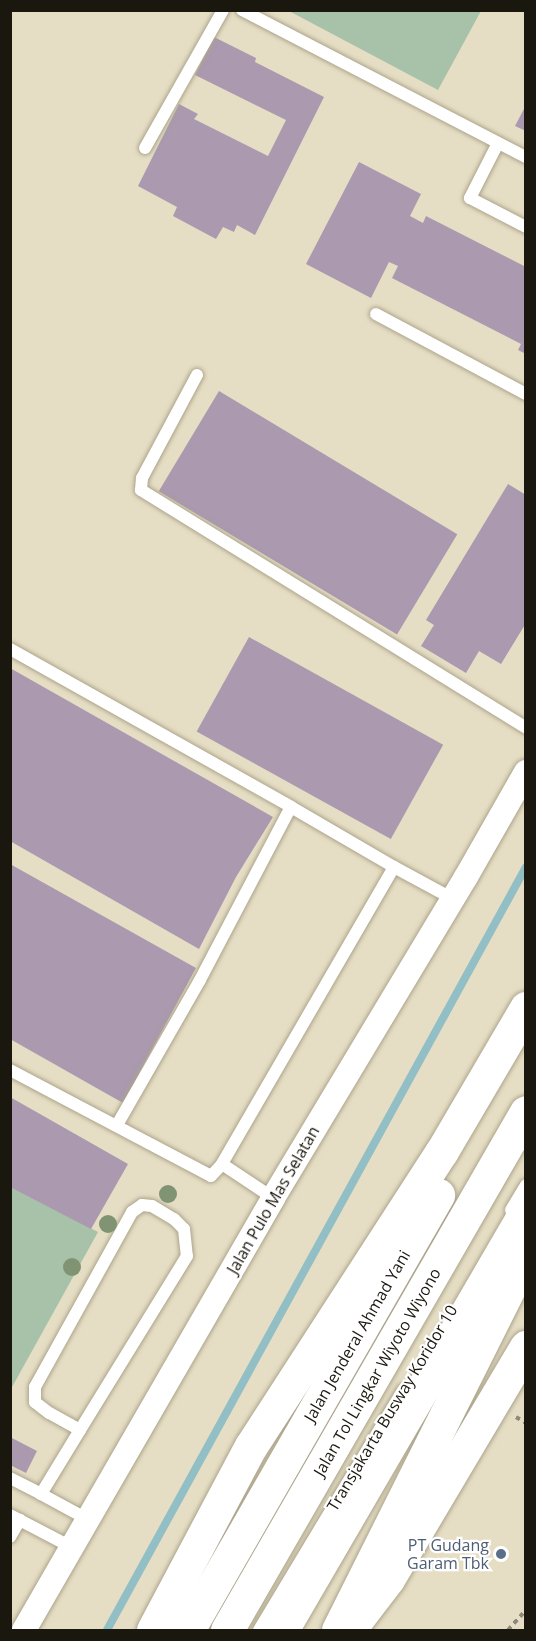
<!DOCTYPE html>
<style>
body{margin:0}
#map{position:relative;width:536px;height:1641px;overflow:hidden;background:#e6dec4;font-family:"Open Sans",sans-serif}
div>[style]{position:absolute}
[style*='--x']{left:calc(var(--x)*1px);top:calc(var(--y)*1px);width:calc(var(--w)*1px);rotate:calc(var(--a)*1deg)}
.green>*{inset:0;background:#a8c2a9}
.stream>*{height:8px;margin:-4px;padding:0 4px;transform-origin:4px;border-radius:4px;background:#92bfc5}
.building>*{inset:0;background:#aa99af;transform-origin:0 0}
.path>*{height:4px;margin-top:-2px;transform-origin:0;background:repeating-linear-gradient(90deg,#8f8977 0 4.5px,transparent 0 9px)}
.roads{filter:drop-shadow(0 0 2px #aca48b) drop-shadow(0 0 2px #aca48b)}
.lane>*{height:12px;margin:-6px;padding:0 6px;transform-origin:6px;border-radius:6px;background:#fff}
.street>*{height:24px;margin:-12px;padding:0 12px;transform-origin:12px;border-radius:12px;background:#fff}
.secondary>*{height:33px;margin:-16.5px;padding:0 16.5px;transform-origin:16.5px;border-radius:16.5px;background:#fff}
.highway>*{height:33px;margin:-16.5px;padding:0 16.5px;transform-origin:16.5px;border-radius:16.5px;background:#fff}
.trees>*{width:18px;height:18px;margin:-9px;border-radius:50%;background:#809474}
.dots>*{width:16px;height:16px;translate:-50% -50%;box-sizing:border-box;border:3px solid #fff;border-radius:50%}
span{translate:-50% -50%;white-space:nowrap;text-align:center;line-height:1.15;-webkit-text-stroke:4.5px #fff;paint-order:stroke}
.street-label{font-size:16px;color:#1a170e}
.service-label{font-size:16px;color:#4e5e75}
.right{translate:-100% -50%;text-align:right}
.frame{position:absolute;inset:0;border:12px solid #1a170e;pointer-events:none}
</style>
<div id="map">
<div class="green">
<div style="clip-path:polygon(289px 11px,481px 11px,438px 90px)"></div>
<div style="clip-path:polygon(11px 1187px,98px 1232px,11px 1389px)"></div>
</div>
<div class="stream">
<div style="--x:107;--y:1630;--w:870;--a:-61.23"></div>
</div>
<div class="building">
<div style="clip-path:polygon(214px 37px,256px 58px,255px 62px,324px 97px,255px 235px,237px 225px,234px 232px,223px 227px,216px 239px,173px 216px,177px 207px,138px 186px,179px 104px,198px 114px,194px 119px,268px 156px,286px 120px,195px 75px)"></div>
<div style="clip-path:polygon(526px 105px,526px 131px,515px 126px)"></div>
<div style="clip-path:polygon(359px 162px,421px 194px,410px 216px,423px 223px,426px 216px,526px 267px,526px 354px,518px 350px,521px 344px,392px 278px,398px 266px,389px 262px,371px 298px,306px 264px)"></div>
<div style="left:219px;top:391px;width:278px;height:117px;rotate:31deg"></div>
<div style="clip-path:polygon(508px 484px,526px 495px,526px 623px,501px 664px,479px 651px,466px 673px,421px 646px,434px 625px,426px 620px)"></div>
<div style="left:249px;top:637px;width:222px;height:108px;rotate:29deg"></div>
<div style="clip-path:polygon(10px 668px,273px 817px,236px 877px,199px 949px,10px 841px)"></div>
<div style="clip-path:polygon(10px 864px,196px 968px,123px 1103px,10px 1039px)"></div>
<div style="clip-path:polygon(10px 1097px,128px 1164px,91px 1229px,10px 1187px)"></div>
<div style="clip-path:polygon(10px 1437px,37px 1451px,26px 1473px,10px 1465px)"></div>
</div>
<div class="path">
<div style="--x:516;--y:1417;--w:12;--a:31"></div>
<div style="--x:508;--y:1630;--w:27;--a:-48"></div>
</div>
<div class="roads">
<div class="lane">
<div style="--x:242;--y:10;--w:320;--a:27.4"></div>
<div style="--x:498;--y:143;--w:62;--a:117"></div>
<div style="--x:470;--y:198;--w:63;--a:27.4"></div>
<div style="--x:145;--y:148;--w:159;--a:-60.5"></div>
<div style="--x:376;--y:314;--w:170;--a:28.1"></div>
<div style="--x:197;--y:375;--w:117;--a:118.1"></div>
<div style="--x:142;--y:478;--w:12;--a:95"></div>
<div style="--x:141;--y:490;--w:453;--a:31.7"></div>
<div style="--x:10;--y:649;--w:322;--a:29.3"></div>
<div style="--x:394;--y:867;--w:67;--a:28.5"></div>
<div style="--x:10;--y:1070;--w:227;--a:27.8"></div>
<div style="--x:211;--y:1176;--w:16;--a:-47"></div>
<div style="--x:222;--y:1164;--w:61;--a:33.7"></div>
<div style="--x:117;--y:1125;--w:167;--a:-60.2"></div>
<div style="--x:200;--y:980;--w:195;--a:-62.3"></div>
<div style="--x:291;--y:807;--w:119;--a:30.2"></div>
<div style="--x:394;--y:867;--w:343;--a:120.1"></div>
<div style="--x:511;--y:1210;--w:29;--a:-59"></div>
<div style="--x:80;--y:1430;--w:35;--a:-151"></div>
<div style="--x:49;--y:1413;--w:18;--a:-142"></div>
<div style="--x:35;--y:1402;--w:15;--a:-90"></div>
<div style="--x:35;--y:1387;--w:200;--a:-61"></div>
<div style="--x:132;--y:1212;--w:12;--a:-35"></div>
<div style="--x:142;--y:1205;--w:10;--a:6"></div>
<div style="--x:152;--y:1206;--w:26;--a:31"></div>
<div style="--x:174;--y:1219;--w:14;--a:45"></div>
<div style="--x:184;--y:1229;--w:27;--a:84"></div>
<div style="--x:187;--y:1256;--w:204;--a:121.6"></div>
<div style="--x:80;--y:1430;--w:75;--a:121.4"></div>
<div style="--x:41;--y:1494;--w:55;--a:28.4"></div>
<div style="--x:10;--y:1478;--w:35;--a:27"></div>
<div style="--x:10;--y:1515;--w:71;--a:27.6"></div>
<div style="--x:10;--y:1537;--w:20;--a:-60"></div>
<div style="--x:259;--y:1630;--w:280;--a:-59"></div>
</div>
<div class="street">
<div style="--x:24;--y:1630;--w:499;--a:-60"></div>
<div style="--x:273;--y:1198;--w:375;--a:-59"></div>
<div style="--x:466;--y:877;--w:121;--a:-60.3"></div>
</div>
<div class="secondary">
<div style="--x:349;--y:1630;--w:64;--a:-52.6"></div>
<div style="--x:388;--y:1579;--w:270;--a:-59.3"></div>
</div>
<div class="highway">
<div style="--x:153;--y:1630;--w:208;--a:-62"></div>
<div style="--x:251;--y:1446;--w:351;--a:-57.1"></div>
<div style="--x:442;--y:1151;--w:166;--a:-59.6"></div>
<div style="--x:188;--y:1630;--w:502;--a:-60.11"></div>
<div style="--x:227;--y:1630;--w:598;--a:-60.01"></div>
<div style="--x:282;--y:1630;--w:485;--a:-59.8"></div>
<div style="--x:338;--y:1630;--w:420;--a:-63.4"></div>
</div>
</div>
<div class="trees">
<div style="left:168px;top:1194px"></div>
<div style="left:108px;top:1224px"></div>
<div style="left:72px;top:1267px"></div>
</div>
<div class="dots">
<div style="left:501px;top:1554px;background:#5c6f8a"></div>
</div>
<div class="street-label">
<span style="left:273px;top:1200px;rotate:-60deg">Jalan Pulo Mas Selatan</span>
<span style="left:357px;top:1336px;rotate:-60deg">Jalan Jenderal Ahmad Yani</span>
<span style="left:377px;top:1372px;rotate:-60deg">Jalan Tol Lingkar Wiyoto Wiyono</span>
<span style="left:392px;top:1408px;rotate:-59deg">Transjakarta Busway Koridor 10</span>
</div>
<div class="service-label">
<span class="right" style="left:489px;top:1554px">PT Gudang<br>Garam Tbk</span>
</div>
<div class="frame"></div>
</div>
